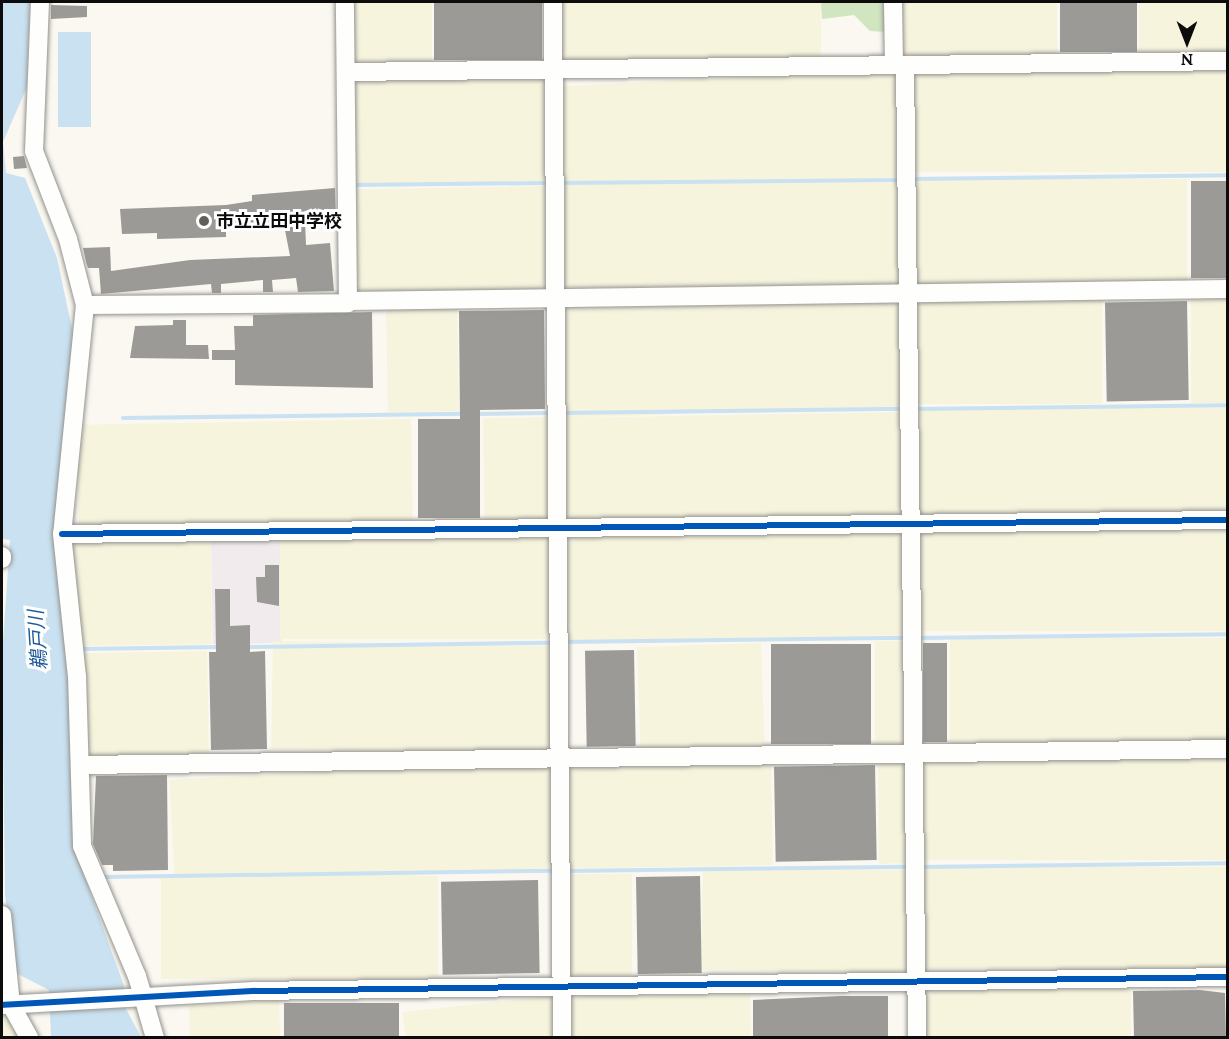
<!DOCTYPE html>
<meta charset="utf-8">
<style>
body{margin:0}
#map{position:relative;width:1229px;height:1039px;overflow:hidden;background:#faf8f0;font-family:Lora,"Noto Sans JP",serif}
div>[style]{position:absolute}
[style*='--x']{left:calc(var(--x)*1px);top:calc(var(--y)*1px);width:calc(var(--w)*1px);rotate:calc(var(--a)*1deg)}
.industrial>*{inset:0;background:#f1ebed;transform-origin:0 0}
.farmland>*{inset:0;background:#f6f4dd;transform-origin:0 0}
.forest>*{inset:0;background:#d1e5c0}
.water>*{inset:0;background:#c9e1f1;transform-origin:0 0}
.stream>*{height:4px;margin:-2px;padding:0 2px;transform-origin:2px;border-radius:2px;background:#c9e1f1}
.building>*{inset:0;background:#9c9a96;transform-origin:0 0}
.roads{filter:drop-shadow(0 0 2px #93928f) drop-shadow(0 0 2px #93928f)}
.minor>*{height:18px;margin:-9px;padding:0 9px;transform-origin:9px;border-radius:9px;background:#fefefd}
.cycleway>*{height:6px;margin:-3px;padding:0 3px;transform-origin:3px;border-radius:3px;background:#0057b8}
.dots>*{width:16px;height:16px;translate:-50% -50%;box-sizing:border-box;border:3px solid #fff;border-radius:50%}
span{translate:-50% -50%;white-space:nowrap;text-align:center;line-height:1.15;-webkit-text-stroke:6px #fff;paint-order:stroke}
.poi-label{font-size:18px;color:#0c0c0c;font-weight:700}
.left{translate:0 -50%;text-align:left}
.water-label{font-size:20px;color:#1d5996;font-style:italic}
.frame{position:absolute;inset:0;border:3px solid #0c0c0c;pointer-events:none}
.north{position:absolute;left:1157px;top:12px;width:60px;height:60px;-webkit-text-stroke:4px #fff;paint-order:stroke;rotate:180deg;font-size:16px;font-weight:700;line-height:24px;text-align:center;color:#0c0c0c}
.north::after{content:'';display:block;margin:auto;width:21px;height:27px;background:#0c0c0c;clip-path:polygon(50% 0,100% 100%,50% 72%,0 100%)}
</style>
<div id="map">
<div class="industrial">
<div style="left:280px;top:537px;width:106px;height:69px;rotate:89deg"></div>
</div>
<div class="farmland">
<div style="left:349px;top:2px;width:83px;height:66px"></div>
<div style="left:558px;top:2px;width:263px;height:64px"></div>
<div style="left:899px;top:2px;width:158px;height:55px"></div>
<div style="left:1139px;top:2px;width:88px;height:55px"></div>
<div style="left:1227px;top:66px;width:106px;height:317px;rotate:90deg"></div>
<div style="left:897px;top:69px;width:108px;height:341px;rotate:87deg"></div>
<div style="left:352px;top:75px;width:196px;height:108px"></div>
<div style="left:1187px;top:179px;width:107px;height:277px;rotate:90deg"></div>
<div style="left:904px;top:183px;width:104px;height:348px;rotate:90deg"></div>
<div style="left:549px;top:186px;width:106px;height:198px;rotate:89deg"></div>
<div style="left:1191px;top:294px;width:36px;height:109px"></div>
<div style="left:1102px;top:295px;width:109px;height:189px;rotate:90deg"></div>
<div style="left:902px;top:298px;width:108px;height:344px;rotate:88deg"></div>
<div style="left:457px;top:302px;width:109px;height:71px;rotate:89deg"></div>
<div style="left:1227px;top:408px;width:107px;height:314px;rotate:90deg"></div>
<div style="left:906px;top:412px;width:103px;height:348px;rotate:89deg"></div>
<div style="left:551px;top:417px;width:105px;height:68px;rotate:89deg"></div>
<div style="left:411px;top:419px;width:107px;height:334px;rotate:89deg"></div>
<div style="left:1227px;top:523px;width:108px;height:310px;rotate:90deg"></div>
<div style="left:906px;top:528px;width:107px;height:346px;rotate:89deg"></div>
<div style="left:553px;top:534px;width:105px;height:273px;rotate:90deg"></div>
<div style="clip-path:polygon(211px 538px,212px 644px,80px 646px,67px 546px,72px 540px)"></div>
<div style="left:1227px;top:638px;width:107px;height:277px;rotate:90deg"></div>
<div style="left:875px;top:641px;width:34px;height:109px"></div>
<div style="left:761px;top:643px;width:108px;height:124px;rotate:88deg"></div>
<div style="left:554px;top:646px;width:108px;height:281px;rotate:91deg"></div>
<div style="left:207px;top:651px;width:106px;height:125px;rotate:89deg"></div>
<div style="left:1227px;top:755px;width:105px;height:309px;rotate:90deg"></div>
<div style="clip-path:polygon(878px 757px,905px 757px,911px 863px,879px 864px)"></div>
<div style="left:771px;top:759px;width:106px;height:205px;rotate:89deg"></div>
<div style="left:551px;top:760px;width:108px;height:382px;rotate:87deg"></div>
<div style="left:1227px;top:867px;width:101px;height:308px;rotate:90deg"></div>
<div style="left:912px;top:870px;width:103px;height:209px;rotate:91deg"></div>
<div style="left:563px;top:874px;width:69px;height:101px"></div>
<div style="left:438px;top:876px;width:103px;height:277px;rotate:90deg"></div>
<div style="left:1131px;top:989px;width:48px;height:209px;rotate:90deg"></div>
<div style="left:750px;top:994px;width:43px;height:182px;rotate:89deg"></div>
<div style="left:554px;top:996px;width:41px;height:152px;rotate:84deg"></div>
<div style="clip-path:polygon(279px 1000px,280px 1037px,190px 1037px,189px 1006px)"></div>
<div style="clip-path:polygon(2px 1016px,12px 1016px,24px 1037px,2px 1038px)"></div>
</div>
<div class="forest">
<div style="clip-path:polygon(821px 2px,888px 2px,888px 32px,870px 31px,854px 15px,822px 19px)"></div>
</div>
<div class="water">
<div style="clip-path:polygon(2px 2px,30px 2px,27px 87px,3px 142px,6px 173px,25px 178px,57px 258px,74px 338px,70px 657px,76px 853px,124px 986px,126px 1009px,141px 1037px,51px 1037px,49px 990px,16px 973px,5px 895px,2px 656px,10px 540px,2px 539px)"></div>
<div style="left:58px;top:32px;width:33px;height:95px"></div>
</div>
<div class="stream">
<div style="--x:911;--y:179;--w:317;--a:-0.7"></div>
<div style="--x:558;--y:183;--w:344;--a:-0.5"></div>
<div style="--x:353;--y:185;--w:195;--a:-0.6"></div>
<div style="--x:917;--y:409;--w:311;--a:-0.7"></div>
<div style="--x:561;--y:413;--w:344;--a:-0.7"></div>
<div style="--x:475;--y:414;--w:75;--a:-0.8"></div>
<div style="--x:123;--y:418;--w:342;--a:-0.7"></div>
<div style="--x:917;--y:638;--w:311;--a:-0.7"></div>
<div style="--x:563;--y:642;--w:344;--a:-0.7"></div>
<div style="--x:248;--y:647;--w:304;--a:-0.8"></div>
<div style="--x:80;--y:649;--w:139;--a:-0.8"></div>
<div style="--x:920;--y:867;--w:308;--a:-0.7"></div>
<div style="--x:566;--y:871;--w:343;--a:-0.7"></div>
<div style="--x:102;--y:877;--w:452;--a:-0.8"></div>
</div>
<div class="building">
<div style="left:434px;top:2px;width:108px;height:58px"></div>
<div style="left:1060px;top:2px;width:77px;height:50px"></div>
<div style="clip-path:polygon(51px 5px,87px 6px,87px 17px,51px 19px)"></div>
<div style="clip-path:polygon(24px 156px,27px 168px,14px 169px,13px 157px)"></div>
<div style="left:1191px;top:181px;width:36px;height:97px"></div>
<div style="clip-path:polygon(335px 188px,336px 220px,305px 221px,306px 245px,330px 243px,334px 291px,298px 292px,296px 278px,272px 280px,273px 292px,263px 292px,263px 280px,221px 284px,221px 293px,212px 293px,211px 284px,101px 294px,99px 268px,88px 268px,86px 262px,83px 248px,110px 247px,111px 271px,190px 260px,290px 256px,284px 225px,226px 227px,226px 237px,157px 239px,157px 233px,122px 234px,120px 209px,226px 205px,252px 201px,252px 195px)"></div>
<div style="left:1187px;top:301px;width:99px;height:82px;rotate:89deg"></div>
<div style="clip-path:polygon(544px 310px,545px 409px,480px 410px,480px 518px,418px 518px,418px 419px,460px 419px,459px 311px)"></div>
<div style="clip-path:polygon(372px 312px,373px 388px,235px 385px,235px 360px,212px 360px,212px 350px,235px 350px,234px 326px,253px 326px,253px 315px)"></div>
<div style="clip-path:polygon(173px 320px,186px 320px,186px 345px,208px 345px,209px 359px,130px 358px,135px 326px,173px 325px)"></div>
<div style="clip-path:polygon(265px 565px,279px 565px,279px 606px,257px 602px,256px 577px,265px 577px)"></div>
<div style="clip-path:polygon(215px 589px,230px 589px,230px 626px,250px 625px,250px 652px,265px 651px,267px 749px,211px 750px,209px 652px,216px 652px)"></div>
<div style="left:923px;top:643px;width:24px;height:99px"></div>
<div style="left:771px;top:644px;width:100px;height:100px"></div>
<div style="left:634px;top:650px;width:96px;height:49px;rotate:89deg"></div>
<div style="left:875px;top:765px;width:95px;height:101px;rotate:89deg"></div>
<div style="clip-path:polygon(167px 775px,168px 870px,113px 871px,113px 865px,102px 865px,93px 844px,96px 776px)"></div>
<div style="left:700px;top:876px;width:97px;height:64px;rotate:89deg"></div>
<div style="left:538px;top:880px;width:93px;height:97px;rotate:89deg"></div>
<div style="clip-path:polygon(1200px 990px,1225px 993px,1226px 1038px,1134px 1038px,1133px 991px)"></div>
<div style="clip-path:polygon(841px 996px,888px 996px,888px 1038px,753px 1038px,753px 1000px)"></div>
<div style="left:284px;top:1003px;width:115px;height:35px"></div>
</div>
<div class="roads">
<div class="minor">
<div style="--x:40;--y:2;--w:149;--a:92.3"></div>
<div style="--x:34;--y:151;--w:94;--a:68.9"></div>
<div style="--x:68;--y:239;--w:68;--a:75.6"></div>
<div style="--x:85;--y:305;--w:230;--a:95.7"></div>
<div style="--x:62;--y:534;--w:143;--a:84"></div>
<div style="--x:77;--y:676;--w:170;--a:88.3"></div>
<div style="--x:82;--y:846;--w:141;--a:67.1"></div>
<div style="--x:137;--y:976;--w:65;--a:73.8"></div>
<div style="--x:553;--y:2;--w:1036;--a:89.5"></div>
<div style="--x:893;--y:2;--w:63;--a:89.1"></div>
<div style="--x:905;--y:65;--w:973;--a:89.29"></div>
<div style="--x:346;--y:72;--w:882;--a:-0.71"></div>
<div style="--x:348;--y:301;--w:880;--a:-0.78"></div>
<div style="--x:85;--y:305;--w:263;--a:-0.4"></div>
<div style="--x:348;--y:303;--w:301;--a:-90.6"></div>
<div style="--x:62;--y:534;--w:1166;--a:-0.69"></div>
<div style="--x:2;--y:556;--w:3;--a:90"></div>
<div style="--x:82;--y:765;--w:1146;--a:-0.8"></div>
<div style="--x:2;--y:915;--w:90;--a:84.3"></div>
<div style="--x:11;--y:1005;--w:38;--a:61"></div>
<div style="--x:2;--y:1005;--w:252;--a:-3.2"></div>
<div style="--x:254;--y:991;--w:974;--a:-0.82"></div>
</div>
</div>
<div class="cycleway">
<div style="--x:62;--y:534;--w:1166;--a:-0.69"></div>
<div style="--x:2;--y:1005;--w:252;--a:-3.2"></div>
<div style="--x:254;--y:991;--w:974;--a:-0.82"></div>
</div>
<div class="dots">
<div style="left:204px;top:221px;background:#5f5f5c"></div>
</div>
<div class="poi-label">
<span class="left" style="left:216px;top:221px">市立立田中学校</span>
</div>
<div class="water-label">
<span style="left:37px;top:640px;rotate:-94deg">鵜戸川</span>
</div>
<div class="frame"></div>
<div class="north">N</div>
</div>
